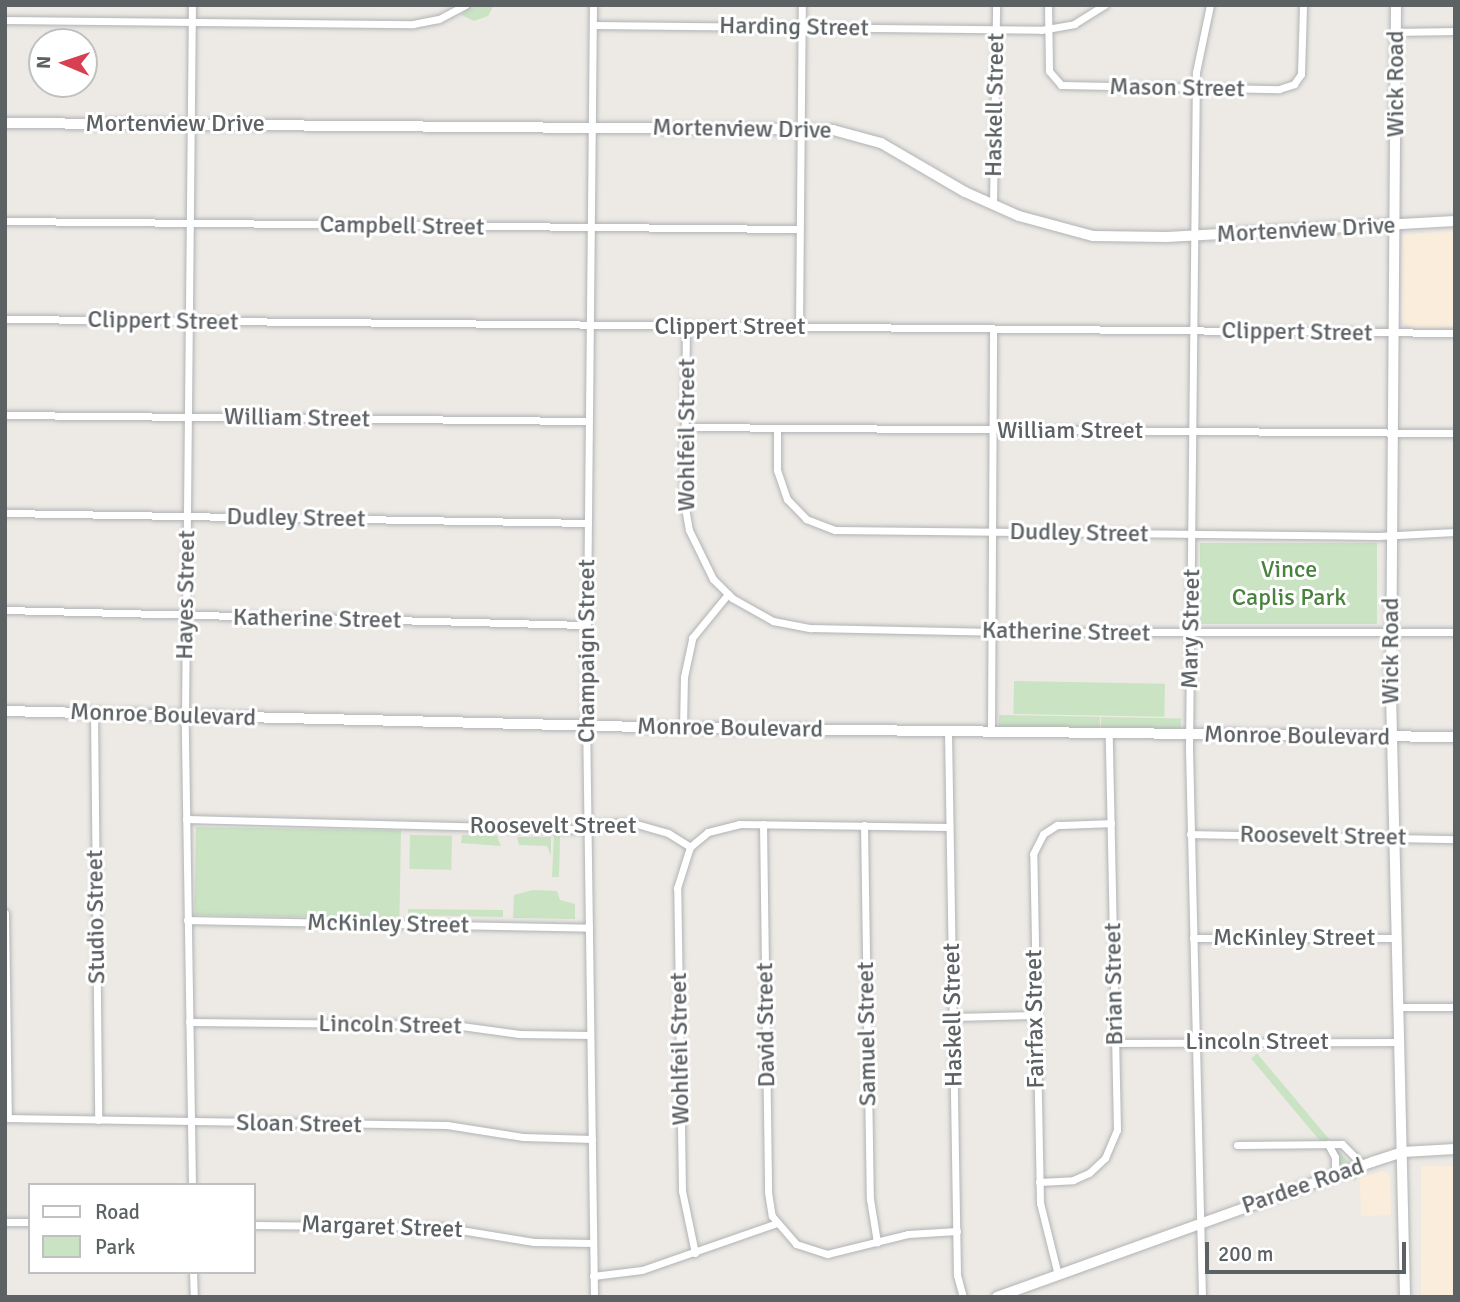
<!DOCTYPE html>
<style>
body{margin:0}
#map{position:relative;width:1460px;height:1302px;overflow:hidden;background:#edeae5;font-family:Signika,sans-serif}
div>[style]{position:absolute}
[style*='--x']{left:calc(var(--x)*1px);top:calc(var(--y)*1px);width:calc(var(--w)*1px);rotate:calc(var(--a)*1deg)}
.commercial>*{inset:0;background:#fbeddc;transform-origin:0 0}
.green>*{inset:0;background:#cae3c3;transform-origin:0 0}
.roads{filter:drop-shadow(0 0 2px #b0b3b6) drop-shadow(0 0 2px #b0b3b6)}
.street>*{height:7px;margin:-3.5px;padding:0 3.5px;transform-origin:3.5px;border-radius:3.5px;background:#fff}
.secondary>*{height:10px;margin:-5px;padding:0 5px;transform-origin:5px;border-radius:5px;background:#fff}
span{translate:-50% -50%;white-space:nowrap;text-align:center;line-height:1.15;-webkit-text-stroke:6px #fff;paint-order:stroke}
.street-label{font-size:24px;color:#5c6164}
.park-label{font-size:24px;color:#48823d}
.frame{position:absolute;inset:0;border:7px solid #5c6164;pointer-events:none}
.legend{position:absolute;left:28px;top:1183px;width:228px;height:91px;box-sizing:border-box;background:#fff;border:2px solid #bec0c1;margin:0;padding:9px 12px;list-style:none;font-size:21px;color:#5c6164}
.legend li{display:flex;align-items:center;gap:14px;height:35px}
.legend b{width:35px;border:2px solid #bec0c1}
.north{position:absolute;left:28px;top:28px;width:70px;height:70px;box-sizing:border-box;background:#fff;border:2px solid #bec0c1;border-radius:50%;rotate:272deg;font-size:19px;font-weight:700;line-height:28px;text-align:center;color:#5c6164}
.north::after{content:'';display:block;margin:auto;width:24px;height:32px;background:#d93f52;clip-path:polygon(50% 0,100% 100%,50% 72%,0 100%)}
.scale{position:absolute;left:1205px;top:1242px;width:201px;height:32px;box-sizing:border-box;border:4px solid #5c6164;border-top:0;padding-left:9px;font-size:21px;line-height:24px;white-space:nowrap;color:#5c6164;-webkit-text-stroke:5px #fff;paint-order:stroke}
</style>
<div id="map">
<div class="commercial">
<div style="clip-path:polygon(1455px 231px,1455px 327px,1412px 328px,1401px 319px,1402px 235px)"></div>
<div style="left:1455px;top:1166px;width:131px;height:34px;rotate:90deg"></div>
<div style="clip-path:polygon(1383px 1171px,1390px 1174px,1391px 1215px,1361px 1216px,1360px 1178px)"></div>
</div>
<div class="green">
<div style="clip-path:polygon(471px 5px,494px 5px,488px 16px,474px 21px,461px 15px)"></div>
<div style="left:1200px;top:543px;width:177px;height:81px"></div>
<div style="left:1014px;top:681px;width:151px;height:33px;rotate:1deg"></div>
<div style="left:999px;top:715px;width:101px;height:12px;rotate:1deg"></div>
<div style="left:1101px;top:717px;width:80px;height:12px;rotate:1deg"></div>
<div style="left:196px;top:827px;width:205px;height:88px;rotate:1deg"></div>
<div style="clip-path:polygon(554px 833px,574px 833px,560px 836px,559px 877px,552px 877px)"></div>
<div style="left:410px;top:835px;width:42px;height:34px;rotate:1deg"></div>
<div style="clip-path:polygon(462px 835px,497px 836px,501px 846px,461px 843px)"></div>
<div style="clip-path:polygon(517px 837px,551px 837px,551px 856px,547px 846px,519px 845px)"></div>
<div style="clip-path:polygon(533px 890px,557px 891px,560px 900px,575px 904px,575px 919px,513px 918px,514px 895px)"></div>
<div style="clip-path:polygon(408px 909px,503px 910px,503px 917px,408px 915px)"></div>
<div style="left:1360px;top:1176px;width:8px;height:160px;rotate:140deg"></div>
</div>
<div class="roads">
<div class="street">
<div style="--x:593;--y:5;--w:711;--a:90.56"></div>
<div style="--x:586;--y:716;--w:581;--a:89.21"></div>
<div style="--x:1048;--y:5;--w:66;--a:89.1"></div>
<div style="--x:1049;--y:71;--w:18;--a:49"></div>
<div style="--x:1061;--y:85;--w:218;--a:1.1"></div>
<div style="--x:1279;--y:89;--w:16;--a:-18"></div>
<div style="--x:1294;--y:84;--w:12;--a:-55"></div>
<div style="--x:1301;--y:74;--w:69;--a:-88.3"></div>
<div style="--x:5;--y:20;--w:408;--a:0.6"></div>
<div style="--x:413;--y:24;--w:26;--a:-11"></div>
<div style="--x:439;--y:19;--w:30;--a:-28"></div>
<div style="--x:593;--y:25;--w:448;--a:0.6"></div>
<div style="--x:1041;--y:30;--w:34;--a:-10"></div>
<div style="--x:1074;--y:24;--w:36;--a:-32"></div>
<div style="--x:1396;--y:32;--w:59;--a:-1"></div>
<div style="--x:993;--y:205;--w:200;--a:-89.1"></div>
<div style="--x:5;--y:221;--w:794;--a:0.58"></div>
<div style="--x:5;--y:319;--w:1450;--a:0.55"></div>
<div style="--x:686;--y:327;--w:175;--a:90.7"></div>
<div style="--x:684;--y:502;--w:28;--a:80"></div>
<div style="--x:689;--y:530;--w:55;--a:63.9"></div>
<div style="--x:713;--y:579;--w:27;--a:45"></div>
<div style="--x:732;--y:598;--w:47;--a:29.3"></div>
<div style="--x:773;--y:621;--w:38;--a:11"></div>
<div style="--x:810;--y:628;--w:197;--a:1.2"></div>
<div style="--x:1007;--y:632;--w:448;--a:0"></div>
<div style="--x:799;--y:328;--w:323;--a:-89.5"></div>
<div style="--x:5;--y:415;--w:584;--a:0.59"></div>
<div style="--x:685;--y:427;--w:770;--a:0.45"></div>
<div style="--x:777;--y:429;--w:41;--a:90"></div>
<div style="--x:777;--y:470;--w:31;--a:71"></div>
<div style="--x:787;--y:499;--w:28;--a:46"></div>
<div style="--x:806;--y:519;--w:31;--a:21"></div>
<div style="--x:835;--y:530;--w:543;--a:0.63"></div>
<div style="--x:1378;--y:536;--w:77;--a:-3"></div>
<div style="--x:5;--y:513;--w:583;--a:0.98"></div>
<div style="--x:5;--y:610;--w:582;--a:1.48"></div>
<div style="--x:94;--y:713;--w:407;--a:89.4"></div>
<div style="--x:683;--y:728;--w:51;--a:-88.9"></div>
<div style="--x:684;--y:677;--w:40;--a:-78"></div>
<div style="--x:692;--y:638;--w:57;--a:-50.7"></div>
<div style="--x:948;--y:732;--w:543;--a:89.05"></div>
<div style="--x:957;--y:1275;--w:23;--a:75"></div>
<div style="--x:991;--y:732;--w:403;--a:-89.7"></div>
<div style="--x:186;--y:819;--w:395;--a:1.5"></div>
<div style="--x:581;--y:829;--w:13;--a:-23"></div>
<div style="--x:593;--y:824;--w:40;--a:-1.4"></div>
<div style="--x:633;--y:823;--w:36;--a:16"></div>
<div style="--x:668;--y:833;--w:26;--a:32"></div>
<div style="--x:763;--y:824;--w:368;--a:89.2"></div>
<div style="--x:768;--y:1192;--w:24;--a:81"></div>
<div style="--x:772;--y:1216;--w:37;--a:49"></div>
<div style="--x:796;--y:1244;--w:33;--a:18"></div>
<div style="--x:827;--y:1254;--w:83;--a:-13.9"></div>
<div style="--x:908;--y:1234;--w:49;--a:-3.5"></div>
<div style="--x:864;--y:825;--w:374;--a:89.1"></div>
<div style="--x:870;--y:1199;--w:44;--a:80.8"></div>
<div style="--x:1190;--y:834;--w:265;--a:1.1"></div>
<div style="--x:5;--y:913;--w:205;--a:89.2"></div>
<div style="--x:187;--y:920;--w:402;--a:1.1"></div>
<div style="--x:1193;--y:938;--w:202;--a:0"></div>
<div style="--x:1397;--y:1007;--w:58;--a:0"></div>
<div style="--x:953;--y:1017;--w:82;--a:-1.4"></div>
<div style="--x:189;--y:1022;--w:265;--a:0.6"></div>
<div style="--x:454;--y:1025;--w:66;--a:7.9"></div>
<div style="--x:519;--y:1034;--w:71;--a:0.8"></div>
<div style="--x:1115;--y:1043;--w:283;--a:-0.2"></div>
<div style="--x:5;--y:1118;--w:442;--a:0.9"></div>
<div style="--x:447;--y:1125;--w:77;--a:9"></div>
<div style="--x:523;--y:1137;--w:69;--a:1.7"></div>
<div style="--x:1328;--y:1144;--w:15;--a:62"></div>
<div style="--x:1335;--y:1157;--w:18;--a:90"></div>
<div style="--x:1237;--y:1145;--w:105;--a:-0.5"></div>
<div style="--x:1342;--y:1144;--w:30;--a:45"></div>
<div style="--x:1039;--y:1182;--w:34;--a:-3"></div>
<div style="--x:1073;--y:1180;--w:17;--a:-24"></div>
<div style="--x:1089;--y:1173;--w:22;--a:-43"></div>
<div style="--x:1105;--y:1158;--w:30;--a:-67"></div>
<div style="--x:1117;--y:1130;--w:397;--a:-91.2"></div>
<div style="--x:192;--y:1185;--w:469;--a:-90.9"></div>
<div style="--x:185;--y:716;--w:711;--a:-89.44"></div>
<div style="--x:5;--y:1222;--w:25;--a:0"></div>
<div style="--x:254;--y:1225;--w:188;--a:0.6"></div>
<div style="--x:442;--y:1227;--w:93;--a:9.3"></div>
<div style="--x:534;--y:1242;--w:59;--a:1"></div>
<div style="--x:695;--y:1253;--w:63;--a:-101.8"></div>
<div style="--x:682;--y:1191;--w:303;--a:-90.9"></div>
<div style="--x:677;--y:888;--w:43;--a:-72.4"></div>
<div style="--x:690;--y:847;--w:23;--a:-40"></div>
<div style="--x:708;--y:832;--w:32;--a:-14"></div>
<div style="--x:739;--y:824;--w:210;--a:0.8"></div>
<div style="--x:193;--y:1272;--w:25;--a:88"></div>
<div style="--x:1058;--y:1275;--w:74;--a:-104"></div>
<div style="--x:1040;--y:1203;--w:349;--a:-91.1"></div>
<div style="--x:1033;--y:854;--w:22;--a:-63"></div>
<div style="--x:1043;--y:834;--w:17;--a:-33"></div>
<div style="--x:1057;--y:825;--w:54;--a:-2.1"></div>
<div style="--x:593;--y:1276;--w:49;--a:-7"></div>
<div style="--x:642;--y:1270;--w:143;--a:-19.2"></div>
<div style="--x:1202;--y:1297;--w:548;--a:-91.36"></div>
<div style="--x:1189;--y:749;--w:677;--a:-89.41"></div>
<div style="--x:1196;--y:72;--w:68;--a:-78.2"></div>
</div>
<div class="secondary">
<div style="--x:1396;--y:5;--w:688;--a:90.42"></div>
<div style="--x:1391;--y:693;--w:604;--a:88.67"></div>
<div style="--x:5;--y:123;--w:828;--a:0.48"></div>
<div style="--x:833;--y:130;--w:50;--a:15.2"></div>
<div style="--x:881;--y:143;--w:97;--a:30.3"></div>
<div style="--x:965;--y:192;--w:59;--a:24"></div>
<div style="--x:1019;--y:216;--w:77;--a:15.1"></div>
<div style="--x:1093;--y:236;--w:74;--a:0.8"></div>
<div style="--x:1167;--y:237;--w:288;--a:-3.2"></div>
<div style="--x:5;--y:711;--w:678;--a:1.44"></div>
<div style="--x:683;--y:728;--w:772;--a:0.67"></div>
<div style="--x:997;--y:1297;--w:399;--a:-19.8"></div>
<div style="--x:1372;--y:1162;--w:33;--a:-18"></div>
<div style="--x:1403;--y:1152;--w:52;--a:-3.3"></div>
</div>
</div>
<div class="street-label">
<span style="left:794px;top:27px;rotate:1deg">Harding Street</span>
<span style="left:1396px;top:84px;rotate:-90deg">Wick Road</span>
<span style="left:1177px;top:88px;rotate:1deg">Mason Street</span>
<span style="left:995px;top:105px;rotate:-89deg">Haskell Street</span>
<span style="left:175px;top:124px">Mortenview Drive</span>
<span style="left:742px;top:129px;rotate:1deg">Mortenview Drive</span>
<span style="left:402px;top:226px;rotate:1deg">Campbell Street</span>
<span style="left:1306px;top:230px;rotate:-3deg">Mortenview Drive</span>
<span style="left:163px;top:321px;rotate:1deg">Clippert Street</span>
<span style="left:730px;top:327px">Clippert Street</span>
<span style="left:1297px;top:332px;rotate:1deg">Clippert Street</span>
<span style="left:297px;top:418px;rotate:1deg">William Street</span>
<span style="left:1070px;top:431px">William Street</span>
<span style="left:687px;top:435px;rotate:-90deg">Wohlfeil Street</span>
<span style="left:296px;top:518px;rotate:1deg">Dudley Street</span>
<span style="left:1079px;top:533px;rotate:1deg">Dudley Street</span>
<span style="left:186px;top:595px;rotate:-89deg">Hayes Street</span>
<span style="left:317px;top:619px;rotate:1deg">Katherine Street</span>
<span style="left:1191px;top:629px;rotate:-89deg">Mary Street</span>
<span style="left:1066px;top:632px;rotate:1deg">Katherine Street</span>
<span style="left:587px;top:651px;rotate:-90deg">Champaign Street</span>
<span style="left:1391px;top:651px;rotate:-90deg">Wick Road</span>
<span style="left:163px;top:715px;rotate:2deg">Monroe Boulevard</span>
<span style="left:730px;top:728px;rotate:1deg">Monroe Boulevard</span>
<span style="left:1297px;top:736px;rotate:1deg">Monroe Boulevard</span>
<span style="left:553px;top:826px">Roosevelt Street</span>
<span style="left:1323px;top:836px;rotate:1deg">Roosevelt Street</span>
<span style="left:96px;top:917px;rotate:-91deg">Studio Street</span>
<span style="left:388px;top:924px;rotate:1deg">McKinley Street</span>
<span style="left:1294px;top:938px">McKinley Street</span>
<span style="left:1114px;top:984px;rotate:-91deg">Brian Street</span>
<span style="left:953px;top:1015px;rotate:-91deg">Haskell Street</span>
<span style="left:1035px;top:1019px;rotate:-91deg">Fairfax Street</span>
<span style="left:390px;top:1025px;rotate:1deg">Lincoln Street</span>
<span style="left:766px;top:1025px;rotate:-91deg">David Street</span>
<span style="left:867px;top:1034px;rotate:-91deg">Samuel Street</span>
<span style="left:1257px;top:1042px">Lincoln Street</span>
<span style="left:680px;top:1049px;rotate:-91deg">Wohlfeil Street</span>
<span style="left:299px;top:1124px;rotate:1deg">Sloan Street</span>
<span style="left:1303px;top:1186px;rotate:-19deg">Pardee Road</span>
<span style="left:382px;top:1227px;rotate:2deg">Margaret Street</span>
</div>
<div class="park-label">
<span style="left:1289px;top:584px">Vince<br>Caplis Park</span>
</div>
<div class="frame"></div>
<ul class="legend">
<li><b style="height:9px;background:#fff"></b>Road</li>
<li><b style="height:19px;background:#cae3c3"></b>Park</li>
</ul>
<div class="north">N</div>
<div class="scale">200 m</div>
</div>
